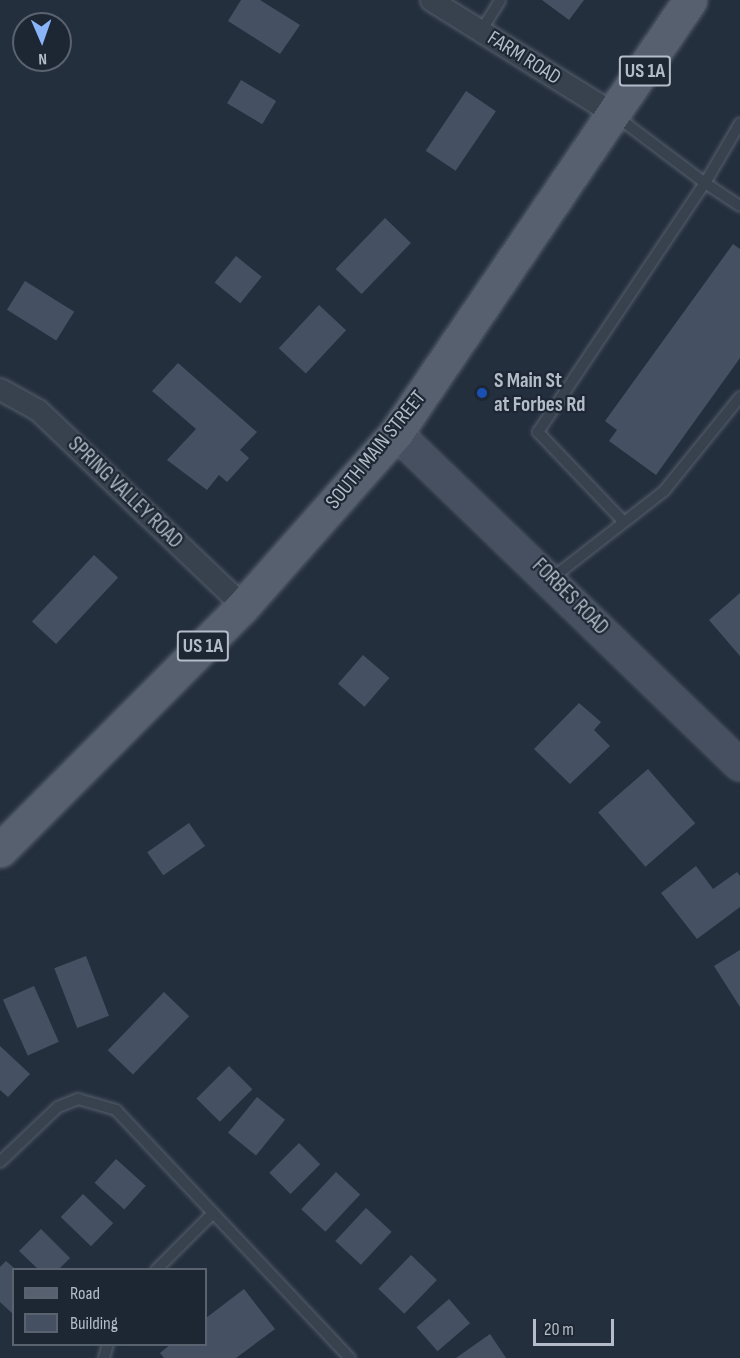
<!DOCTYPE html>
<style>
body{margin:0}
#map{position:relative;width:740px;height:1358px;overflow:hidden;background:#242f3e;font-family:"Sofia Sans Condensed",sans-serif}
div>[style]{position:absolute}
[style*='--x']{left:calc(var(--x)*1px);top:calc(var(--y)*1px);width:calc(var(--w)*1px);rotate:calc(var(--a)*1deg)}
.building>*{inset:0;background:#455162;transform-origin:0 0}
.roads{filter:drop-shadow(0 0 2px #565f6c) drop-shadow(0 0 2px #565f6c)}
.lane>*{height:10px;margin:-5px;padding:0 5px;transform-origin:5px;border-radius:5px;background:#38414e}
.street>*{height:21px;margin:-10.5px;padding:0 10.5px;transform-origin:10.5px;border-radius:10.5px;background:#38414e}
.secondary>*{height:30px;margin:-15px;padding:0 15px;transform-origin:15px;border-radius:15px;background:#465061}
.primary>*{height:33px;margin:-16.5px;padding:0 16.5px;transform-origin:16.5px;border-radius:16.5px;background:#56606e}
.dots>*{width:16px;height:16px;translate:-50% -50%;box-sizing:border-box;border:3px solid #1d2633;border-radius:50%}
span{translate:-50% -50%;white-space:nowrap;text-align:center;line-height:1.15;-webkit-text-stroke:4.5px #1d2633;paint-order:stroke}
.shield-label span{padding:2px 4px;background:#1d2633;border:2px solid;border-radius:4px;-webkit-text-stroke-width:0}
.shield-label{font-size:20px;color:#b4bcc9;font-weight:700}
.street-label{font-size:21px;color:#b4bcc9}
.poi-label{font-size:21px;color:#b4bcc9;font-weight:700}
.left{translate:0 -50%;text-align:left}
.legend{position:absolute;left:12px;top:1268px;width:195px;height:78px;box-sizing:border-box;background:#1d2633;border:2px solid #59626f;margin:0;padding:8px 10px;list-style:none;font-size:18px;color:#b4bcc9}
.legend li{display:flex;align-items:center;gap:12px;height:30px}
.legend b{width:30px;border:2px solid #59626f}
.north{position:absolute;left:12px;top:12px;width:60px;height:60px;box-sizing:border-box;background:#1d2633;border:2px solid #59626f;border-radius:50%;rotate:178deg;font-size:16px;font-weight:700;line-height:24px;text-align:center;color:#b4bcc9}
.north::after{content:'';display:block;margin:auto;width:21px;height:27px;background:#8ab4f8;clip-path:polygon(50% 0,100% 100%,50% 72%,0 100%)}
.scale{position:absolute;left:533px;top:1319px;width:81px;height:27px;box-sizing:border-box;border:3px solid #b4bcc9;border-top:0;padding-left:8px;font-size:18px;line-height:21px;white-space:nowrap;color:#b4bcc9;-webkit-text-stroke:4px #1d2633;paint-order:stroke}
</style>
<div id="map">
<div class="building">
<div style="clip-path:polygon(241px 0,260px 0,300px 25px,280px 54px,228px 21px)"></div>
<div style="clip-path:polygon(542px 0,584px 0,569px 20px)"></div>
<div style="left:241px;top:80px;width:41px;height:27px;rotate:31deg"></div>
<div style="left:466px;top:91px;width:36px;height:72px;rotate:34deg"></div>
<div style="left:385px;top:218px;width:36px;height:71px;rotate:44deg"></div>
<div style="clip-path:polygon(733px 244px,740px 249px,740px 358px,656px 475px,609px 441px,617px 430px,605px 421px)"></div>
<div style="left:236px;top:256px;width:33px;height:34px;rotate:39deg"></div>
<div style="left:25px;top:281px;width:58px;height:34px;rotate:32deg"></div>
<div style="left:319px;top:305px;width:37px;height:59px;rotate:43deg"></div>
<div style="clip-path:polygon(178px 363px,257px 432px,240px 450px,249px 458px,227px 482px,219px 475px,207px 490px,167px 460px,196px 429px,152px 391px)"></div>
<div style="left:94px;top:555px;width:33px;height:91px;rotate:43deg"></div>
<div style="clip-path:polygon(740px 593px,740px 656px,709px 620px)"></div>
<div style="left:363px;top:655px;width:35px;height:38px;rotate:41deg"></div>
<div style="clip-path:polygon(579px 703px,601px 722px,594px 730px,610px 746px,570px 784px,534px 749px)"></div>
<div style="left:648px;top:769px;width:72px;height:66px;rotate:49deg"></div>
<div style="left:189px;top:823px;width:28px;height:51px;rotate:55deg"></div>
<div style="clip-path:polygon(696px 866px,713px 889px,737px 872px,740px 876px,740px 907px,697px 939px,661px 893px)"></div>
<div style="clip-path:polygon(740px 950px,740px 1007px,714px 966px)"></div>
<div style="left:86px;top:956px;width:64px;height:34px;rotate:69deg"></div>
<div style="left:34px;top:986px;width:61px;height:34px;rotate:66deg"></div>
<div style="left:164px;top:992px;width:35px;height:81px;rotate:44deg"></div>
<div style="clip-path:polygon(0 1046px,30px 1074px,8px 1097px,0 1090px)"></div>
<div style="left:229px;top:1066px;width:33px;height:46px;rotate:45deg"></div>
<div style="left:257px;top:1097px;width:36px;height:46px;rotate:39deg"></div>
<div style="left:299px;top:1143px;width:30px;height:42px;rotate:45deg"></div>
<div style="left:116px;top:1159px;width:40px;height:32px;rotate:42deg"></div>
<div style="left:336px;top:1172px;width:33px;height:51px;rotate:43deg"></div>
<div style="left:83px;top:1194px;width:42px;height:32px;rotate:44deg"></div>
<div style="left:366px;top:1208px;width:35px;height:45px;rotate:43deg"></div>
<div style="clip-path:polygon(41px 1229px,70px 1258px,58px 1270px,39px 1270px,19px 1251px)"></div>
<div style="left:411px;top:1255px;width:36px;height:47px;rotate:44deg"></div>
<div style="clip-path:polygon(6px 1261px,14px 1268px,14px 1315px,0 1302px,0 1267px)"></div>
<div style="clip-path:polygon(244px 1289px,275px 1329px,236px 1358px,164px 1358px,160px 1353px,171px 1344px,206px 1344px,206px 1318px)"></div>
<div style="left:449px;top:1299px;width:32px;height:43px;rotate:49deg"></div>
<div style="clip-path:polygon(490px 1334px,506px 1358px,456px 1358px)"></div>
</div>
<div class="roads">
<div class="lane">
<div style="--x:481;--y:31;--w:36;--a:-58"></div>
<div style="--x:616;--y:116;--w:111;--a:37"></div>
<div style="--x:705;--y:183;--w:69;--a:-59.7"></div>
<div style="--x:622;--y:520;--w:122;--a:-133.7"></div>
<div style="--x:538;--y:432;--w:300;--a:-56.2"></div>
<div style="--x:705;--y:183;--w:42;--a:33.3"></div>
<div style="--x:551;--y:579;--w:143;--a:-37.9"></div>
<div style="--x:664;--y:491;--w:121;--a:-51"></div>
<div style="--x:0;--y:1162;--w:80;--a:-43.5"></div>
<div style="--x:58;--y:1107;--w:22;--a:-22"></div>
<div style="--x:78;--y:1099;--w:40;--a:16"></div>
<div style="--x:116;--y:1110;--w:341;--a:46.7"></div>
<div style="--x:156;--y:1270;--w:78;--a:-45"></div>
<div style="--x:104;--y:1358;--w:15;--a:-74"></div>
</div>
<div class="street">
<div style="--x:431;--y:0;--w:218;--a:31.9"></div>
<div style="--x:0;--y:389;--w:43;--a:28.9"></div>
<div style="--x:38;--y:410;--w:284;--a:43.7"></div>
</div>
<div class="secondary">
<div style="--x:396;--y:433;--w:478;--a:44"></div>
</div>
<div class="primary">
<div style="--x:0;--y:850;--w:344;--a:-45.1"></div>
<div style="--x:243;--y:606;--w:231;--a:-48.5"></div>
<div style="--x:396;--y:433;--w:523;--a:-55.82"></div>
</div>
</div>
<div class="dots">
<div style="left:482px;top:393px;background:#1a4fb4"></div>
</div>
<div class="shield-label">
<span style="left:645px;top:71px">US 1A</span>
<span style="left:203px;top:646px">US 1A</span>
</div>
<div class="street-label">
<span style="left:524px;top:58px;rotate:32deg">FARM ROAD</span>
<span style="left:376px;top:450px;rotate:-51deg">SOUTH MAIN STREET</span>
<span style="left:125px;top:493px;rotate:44deg">SPRING VALLEY ROAD</span>
<span style="left:570px;top:597px;rotate:45deg">FORBES ROAD</span>
</div>
<div class="poi-label">
<span class="left" style="left:494px;top:393px">S Main St<br>at Forbes Rd</span>
</div>
<ul class="legend">
<li><b style="height:8px;background:#56606e"></b>Road</li>
<li><b style="height:16px;background:#455162"></b>Building</li>
</ul>
<div class="north">N</div>
<div class="scale">20 m</div>
</div>
